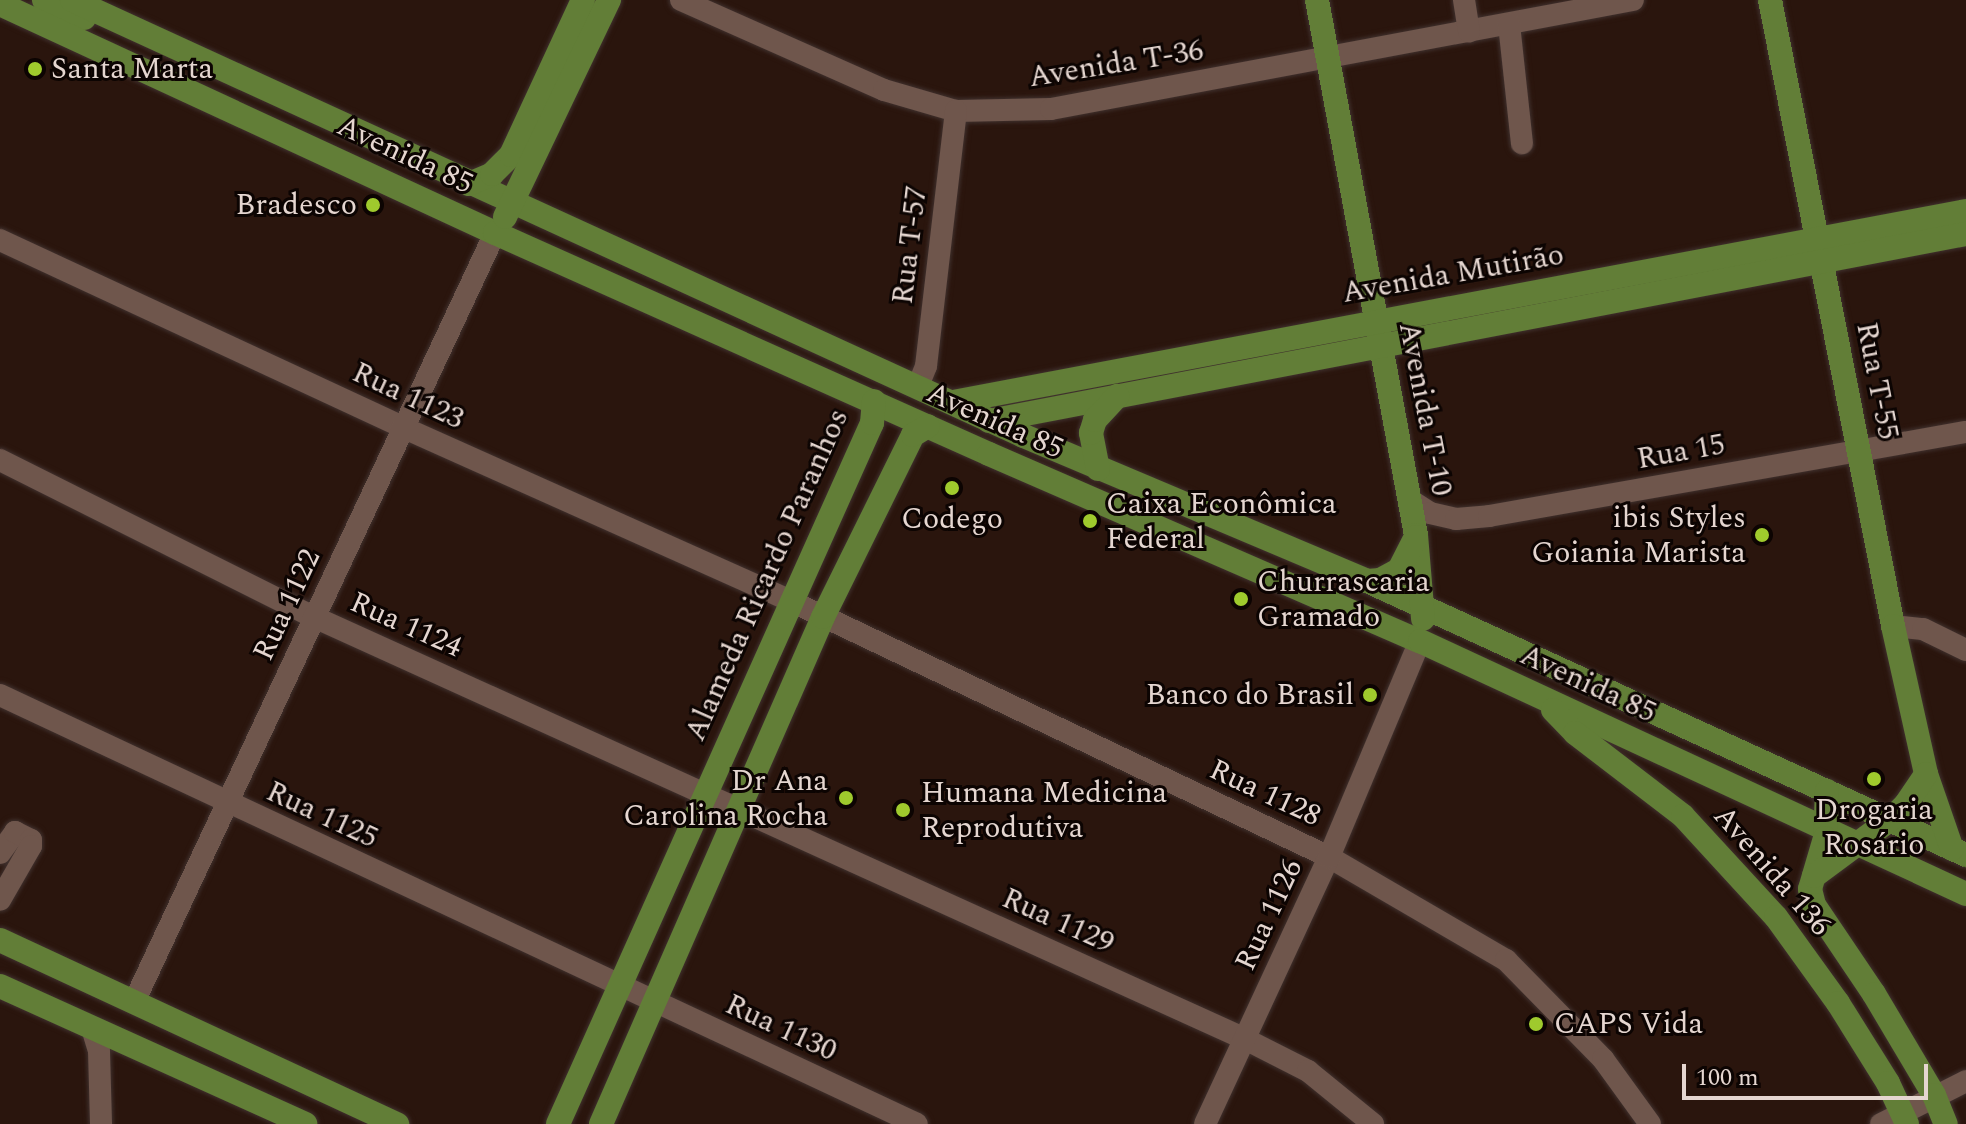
<!DOCTYPE html>
<meta charset="utf-8">
<style>
body{margin:0}
#map{position:relative;width:1966px;height:1124px;overflow:hidden;background:#2a150d;font-family:Spectral,serif}
div>[style]{position:absolute}
[style*='--x']{left:calc(var(--x)*1px);top:calc(var(--y)*1px);width:calc(var(--w)*1px);rotate:calc(var(--a)*1deg)}
.roads{filter:drop-shadow(0 0 2px #40312e) drop-shadow(0 0 2px #40312e)}
.minor>*{height:22px;margin:-11px;padding:0 11px;transform-origin:11px;border-radius:11px;background:#6f564c}
.major>*{height:24px;margin:-12px;padding:0 12px;transform-origin:12px;border-radius:12px;background:#627e37}
.dots>*{width:22px;height:22px;translate:-50% -50%;box-sizing:border-box;border:4px solid #0c0402;border-radius:50%}
span{translate:-50% -50%;white-space:nowrap;text-align:center;line-height:1.15;-webkit-text-stroke:6px #0c0402;paint-order:stroke}
.street-label{font-size:30px;color:#e5d6d0}
.poi-label{font-size:30px;color:#e5d6d0}
.left{translate:0 -50%;text-align:left}
.right{translate:-100% -50%;text-align:right}
.scale{position:absolute;left:1682px;top:1064px;width:246px;height:36px;box-sizing:border-box;border:4px solid #e5d6d0;border-top:0;padding-left:10px;font-size:24px;line-height:28px;white-space:nowrap;color:#e5d6d0;-webkit-text-stroke:6px #0c0402;paint-order:stroke}
</style>
<div id="map">
<div class="roads">
<div class="minor">
<div style="--x:681;--y:0;--w:222;--a:23.9"></div>
<div style="--x:884;--y:90;--w:75;--a:16.3"></div>
<div style="--x:956;--y:111;--w:95;--a:-1.2"></div>
<div style="--x:1051;--y:109;--w:592;--a:-10.61"></div>
<div style="--x:1464;--y:0;--w:32;--a:81"></div>
<div style="--x:1509;--y:24;--w:120;--a:83.8"></div>
<div style="--x:0;--y:240;--w:443;--a:24.9"></div>
<div style="--x:402;--y:427;--w:428;--a:24.1"></div>
<div style="--x:793;--y:602;--w:594;--a:25.44"></div>
<div style="--x:1329;--y:857;--w:205;--a:30.2"></div>
<div style="--x:1506;--y:960;--w:139;--a:45.6"></div>
<div style="--x:1603;--y:1059;--w:80;--a:54.1"></div>
<div style="--x:918;--y:386;--w:22;--a:-68"></div>
<div style="--x:926;--y:366;--w:257;--a:-83.3"></div>
<div style="--x:0;--y:460;--w:351;--a:26.6"></div>
<div style="--x:314;--y:617;--w:1022;--a:24.38"></div>
<div style="--x:1245;--y:1039;--w:71;--a:26.9"></div>
<div style="--x:1308;--y:1071;--w:84;--a:39.2"></div>
<div style="--x:1410;--y:500;--w:24;--a:33"></div>
<div style="--x:1430;--y:513;--w:27;--a:13"></div>
<div style="--x:1456;--y:519;--w:33;--a:-5"></div>
<div style="--x:1489;--y:516;--w:484;--a:-10"></div>
<div style="--x:1893;--y:626;--w:30;--a:6"></div>
<div style="--x:1923;--y:629;--w:48;--a:26"></div>
<div style="--x:0;--y:695;--w:1012;--a:25.07"></div>
<div style="--x:0;--y:853;--w:26;--a:-54"></div>
<div style="--x:15;--y:832;--w:18;--a:27"></div>
<div style="--x:31;--y:840;--w:6;--a:90"></div>
<div style="--x:31;--y:846;--w:62;--a:119.9"></div>
<div style="--x:134;--y:1002;--w:850;--a:-64.85"></div>
<div style="--x:92;--y:1028;--w:24;--a:73"></div>
<div style="--x:99;--y:1051;--w:73;--a:88.4"></div>
<div style="--x:1205;--y:1124;--w:294;--a:-65.1"></div>
<div style="--x:1329;--y:857;--w:234;--a:-67.2"></div>
<div style="--x:1881;--y:1124;--w:95;--a:-26.8"></div>
</div>
<div class="major">
<div style="--x:44;--y:0;--w:44;--a:24.2"></div>
<div style="--x:72;--y:0;--w:1047;--a:24.61"></div>
<div style="--x:1024;--y:436;--w:372;--a:22.9"></div>
<div style="--x:1367;--y:581;--w:659;--a:24.58"></div>
<div style="--x:1317;--y:0;--w:544;--a:79.52"></div>
<div style="--x:1416;--y:535;--w:84;--a:85.2"></div>
<div style="--x:1770;--y:0;--w:638;--a:78.88"></div>
<div style="--x:1893;--y:626;--w:152;--a:77.4"></div>
<div style="--x:1926;--y:774;--w:79;--a:70.9"></div>
<div style="--x:0;--y:4;--w:545;--a:24.83"></div>
<div style="--x:495;--y:233;--w:541;--a:24.1"></div>
<div style="--x:989;--y:454;--w:470;--a:23.5"></div>
<div style="--x:1420;--y:641;--w:602;--a:24.86"></div>
<div style="--x:469;--y:184;--w:25;--a:-23"></div>
<div style="--x:492;--y:174;--w:27;--a:-45"></div>
<div style="--x:511;--y:155;--w:171;--a:-65.1"></div>
<div style="--x:505;--y:217;--w:241;--a:-64.4"></div>
<div style="--x:953;--y:402;--w:1031;--a:-10.68"></div>
<div style="--x:989;--y:421;--w:995;--a:-10.84"></div>
<div style="--x:1098;--y:469;--w:37;--a:-101"></div>
<div style="--x:1091;--y:433;--w:14;--a:-73"></div>
<div style="--x:1095;--y:420;--w:33;--a:-47"></div>
<div style="--x:1367;--y:581;--w:13;--a:-4"></div>
<div style="--x:1380;--y:580;--w:21;--a:-28"></div>
<div style="--x:1399;--y:570;--w:37;--a:-63"></div>
<div style="--x:1553;--y:710;--w:32;--a:46"></div>
<div style="--x:1575;--y:733;--w:136;--a:37.5"></div>
<div style="--x:1683;--y:816;--w:137;--a:47.4"></div>
<div style="--x:1776;--y:917;--w:106;--a:54.2"></div>
<div style="--x:1838;--y:1003;--w:94;--a:58"></div>
<div style="--x:1888;--y:1083;--w:45;--a:65.1"></div>
<div style="--x:1827;--y:791;--w:47;--a:92.4"></div>
<div style="--x:1825;--y:838;--w:53;--a:106.4"></div>
<div style="--x:1810;--y:889;--w:16;--a:76"></div>
<div style="--x:1814;--y:905;--w:107;--a:56"></div>
<div style="--x:1874;--y:994;--w:117;--a:59.3"></div>
<div style="--x:1934;--y:1095;--w:31;--a:68"></div>
<div style="--x:1814;--y:876;--w:96;--a:-36.5"></div>
<div style="--x:1891;--y:819;--w:21;--a:-45"></div>
<div style="--x:1906;--y:804;--w:36;--a:-56"></div>
<div style="--x:0;--y:940;--w:438;--a:24.9"></div>
<div style="--x:0;--y:986;--w:335;--a:24.3"></div>
<div style="--x:558;--y:1124;--w:768;--a:-65.87"></div>
<div style="--x:872;--y:423;--w:22;--a:-85"></div>
<div style="--x:601;--y:1124;--w:553;--a:-66.35"></div>
<div style="--x:823;--y:617;--w:203;--a:-63.7"></div>
<div style="--x:913;--y:435;--w:17;--a:-31"></div>
</div>
</div>
<div class="dots">
<div style="left:35px;top:69px;background:#9fca2d"></div>
<div style="left:373px;top:205px;background:#9fca2d"></div>
<div style="left:952px;top:488px;background:#9fca2d"></div>
<div style="left:1090px;top:521px;background:#9fca2d"></div>
<div style="left:1762px;top:535px;background:#9fca2d"></div>
<div style="left:1241px;top:599px;background:#9fca2d"></div>
<div style="left:1370px;top:695px;background:#9fca2d"></div>
<div style="left:1874px;top:779px;background:#9fca2d"></div>
<div style="left:846px;top:798px;background:#9fca2d"></div>
<div style="left:903px;top:810px;background:#9fca2d"></div>
<div style="left:1536px;top:1024px;background:#9fca2d"></div>
</div>
<div class="street-label">
<span style="left:1116px;top:64px;rotate:-9deg">Avenida T-36</span>
<span style="left:405px;top:155px;rotate:25deg">Avenida 85</span>
<span style="left:910px;top:245px;rotate:-83deg">Rua T-57</span>
<span style="left:1453px;top:274px;rotate:-10deg">Avenida Mutirão</span>
<span style="left:1877px;top:381px;rotate:79deg">Rua T-55</span>
<span style="left:408px;top:396px;rotate:25deg">Rua 1123</span>
<span style="left:1425px;top:409px;rotate:79deg">Avenida T-10</span>
<span style="left:995px;top:421px;rotate:24deg">Avenida 85</span>
<span style="left:1681px;top:452px;rotate:-10deg">Rua 15</span>
<span style="left:767px;top:575px;rotate:-66deg">Alameda Ricardo Paranhos</span>
<span style="left:287px;top:605px;rotate:-65deg">Rua 1122</span>
<span style="left:406px;top:625px;rotate:24deg">Rua 1124</span>
<span style="left:1588px;top:684px;rotate:25deg">Avenida 85</span>
<span style="left:1265px;top:793px;rotate:25deg">Rua 1128</span>
<span style="left:322px;top:815px;rotate:25deg">Rua 1125</span>
<span style="left:1772px;top:871px;rotate:49deg">Avenida 136</span>
<span style="left:1269px;top:915px;rotate:-65deg">Rua 1126</span>
<span style="left:1058px;top:921px;rotate:24deg">Rua 1129</span>
<span style="left:781px;top:1028px;rotate:25deg">Rua 1130</span>
</div>
<div class="poi-label">
<span class="left" style="left:51px;top:69px">Santa Marta</span>
<span class="right" style="left:357px;top:205px">Bradesco</span>
<span class="left" style="left:1106px;top:521px">Caixa Econômica<br>Federal</span>
<span class="right" style="left:1746px;top:535px">ibis Styles<br>Goiania Marista</span>
<span style="left:952px;top:519px">Codego</span>
<span class="left" style="left:1257px;top:599px">Churrascaria<br>Gramado</span>
<span class="right" style="left:1354px;top:695px">Banco do Brasil</span>
<span class="right" style="left:828px;top:798px">Dr Ana<br>Carolina Rocha</span>
<span class="left" style="left:921px;top:810px">Humana Medicina<br>Reprodutiva</span>
<span style="left:1874px;top:827px">Drogaria<br>Rosário</span>
<span class="left" style="left:1554px;top:1024px">CAPS Vida</span>
</div>
<div class="scale">100 m</div>
</div>
